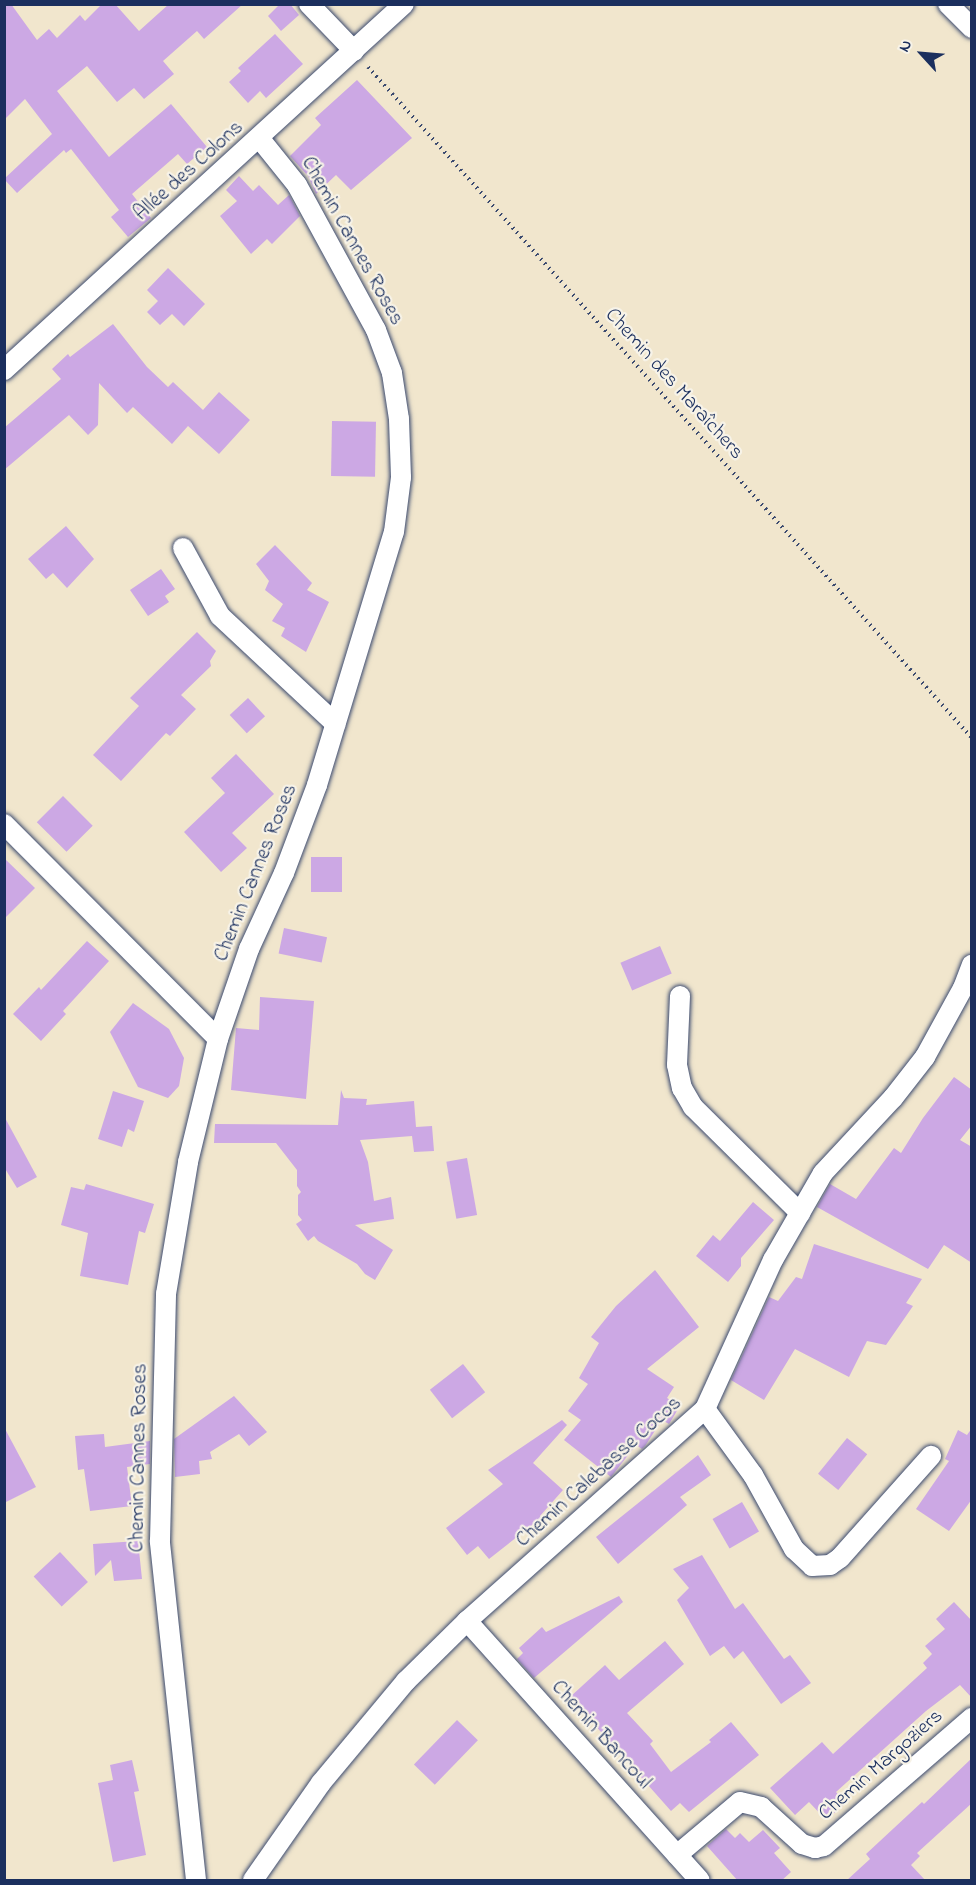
<!DOCTYPE html>
<meta charset="utf-8">
<style>
body{margin:0}
#map{position:relative;width:976px;height:1885px;overflow:hidden;background:#f1e6cd;font-family:"Indie Flower",sans-serif}
div>[style]{position:absolute}
[style*='--x']{left:calc(var(--x)*1px);top:calc(var(--y)*1px);width:calc(var(--w)*1px);rotate:calc(var(--a)*1deg)}
.building>*{inset:0;background:#cca8e4;transform-origin:0 0}
.path>*{height:4px;margin-top:-2px;transform-origin:0;background:repeating-linear-gradient(90deg,#3b4a6f 0 1.5px,transparent 0 6px)}
.roads{filter:drop-shadow(0 0 2px #3b4a6f) drop-shadow(0 0 2px #3b4a6f)}
.street>*{height:20px;margin:-10px;padding:0 10px;transform-origin:10px;border-radius:10px;background:#fff}
span{translate:-50% -50%;white-space:nowrap;text-align:center;line-height:1.15;-webkit-text-stroke:4.5px #f7f3e8;paint-order:stroke}
.street-label{font-size:21px;color:#1b2f5e}
.frame{position:absolute;inset:0;border:6px solid #1b2f5e;pointer-events:none}
.north{position:absolute;left:892px;top:24px;width:60px;height:60px;-webkit-text-stroke:4px #f7f3e8;paint-order:stroke;rotate:296deg;font-size:16px;font-weight:700;line-height:24px;text-align:center;color:#1b2f5e}
.north::after{content:'';display:block;margin:auto;width:21px;height:27px;background:#1b2f5e;clip-path:polygon(50% 0,100% 100%,50% 72%,0 100%)}
</style>
<div id="map">
<div class="building">
<div style="clip-path:polygon(4px 4px,11px 4px,37px 40px,49px 29px,57px 38px,80px 15px,85px 21px,102px 4px,115px 4px,139px 31px,169px 4px,243px 4px,204px 39px,197px 31px,163px 61px,174px 74px,144px 99px,134px 88px,117px 102px,87px 66px,57px 91px,109px 157px,171px 104px,207px 147px,187px 164px,178px 154px,132px 194px,151px 218px,128px 237px,111px 217px,119px 210px,71px 149px,66px 153px,64px 150px,17px 193px,4px 179px,52px 134px,25px 99px,4px 120px)"></div>
<div style="clip-path:polygon(280px 4px,290px 4px,299px 15px,281px 31px,268px 16px)"></div>
<div style="clip-path:polygon(275px 34px,303px 64px,266px 98px,260px 91px,248px 103px,229px 82px,241px 71px,238px 68px)"></div>
<div style="clip-path:polygon(357px 80px,412px 138px,351px 190px,336px 175px,316px 194px,308px 176px,290px 156px,321px 125px,315px 118px)"></div>
<div style="clip-path:polygon(239px 176px,253px 191px,259px 185px,278px 205px,289px 195px,300px 216px,272px 244px,267px 239px,251px 254px,220px 216px,237px 201px,226px 190px)"></div>
<div style="clip-path:polygon(168px 268px,205px 304px,184px 326px,172px 314px,160px 325px,147px 312px,158px 301px,147px 290px)"></div>
<div style="clip-path:polygon(113px 324px,147px 367px,168px 387px,173px 382px,203px 410px,219px 392px,250px 420px,219px 454px,188px 426px,172px 444px,133px 407px,127px 413px,99px 383px,98px 425px,88px 435px,69px 415px,4px 470px,4px 428px,61px 379px,52px 369px,68px 354px,70px 357px)"></div>
<div style="left:332px;top:421px;width:44px;height:55px;rotate:1deg"></div>
<div style="clip-path:polygon(66px 526px,94px 559px,67px 588px,53px 573px,46px 579px,28px 559px)"></div>
<div style="clip-path:polygon(275px 545px,312px 583px,307px 590px,329px 602px,306px 652px,281px 636px,285px 628px,272px 621px,283px 604px,265px 590px,269px 581px,256px 564px)"></div>
<div style="clip-path:polygon(161px 569px,175px 589px,165px 596px,169px 602px,148px 616px,130px 590px)"></div>
<div style="clip-path:polygon(197px 632px,216px 651px,210px 661px,211px 666px,181px 695px,196px 709px,170px 736px,166px 733px,121px 781px,93px 755px,139px 706px,130px 698px)"></div>
<div style="left:248px;top:698px;width:25px;height:25px;rotate:47deg"></div>
<div style="clip-path:polygon(236px 754px,274px 794px,232px 833px,247px 848px,221px 872px,184px 832px,225px 793px,211px 778px)"></div>
<div style="left:63px;top:796px;width:42px;height:37px;rotate:45deg"></div>
<div style="left:311px;top:857px;width:31px;height:35px"></div>
<div style="clip-path:polygon(4px 858px,35px 888px,4px 919px)"></div>
<div style="left:284px;top:928px;width:44px;height:26px;rotate:12deg"></div>
<div style="clip-path:polygon(87px 941px,109px 961px,63px 1011px,66px 1014px,41px 1041px,13px 1014px,39px 987px,41px 990px)"></div>
<div style="left:660px;top:946px;width:30px;height:43px;rotate:67deg"></div>
<div style="clip-path:polygon(260px 997px,314px 1001px,306px 1099px,231px 1090px,236px 1028px,259px 1030px)"></div>
<div style="clip-path:polygon(133px 1003px,169px 1029px,184px 1058px,179px 1086px,168px 1098px,138px 1087px,110px 1032px)"></div>
<div style="clip-path:polygon(954px 1077px,972px 1090px,972px 1125px,960px 1140px,972px 1147px,972px 1263px,944px 1245px,928px 1269px,817px 1207px,830px 1184px,856px 1199px,894px 1148px,901px 1153px,923px 1118px)"></div>
<div style="clip-path:polygon(341px 1090px,344px 1098px,367px 1099px,366px 1105px,414px 1101px,416px 1127px,432px 1126px,434px 1151px,414px 1152px,412px 1136px,360px 1140px,368px 1162px,374px 1201px,391px 1197px,394px 1219px,355px 1225px,393px 1250px,375px 1280px,365px 1274px,357px 1264px,318px 1241px,314px 1236px,308px 1241px,296px 1224px,302px 1220px,298px 1215px,298px 1195px,301px 1192px,297px 1186px,297px 1170px,276px 1143px,214px 1143px,215px 1124px,338px 1125px)"></div>
<div style="clip-path:polygon(113px 1091px,144px 1101px,134px 1132px,128px 1129px,122px 1147px,98px 1139px)"></div>
<div style="clip-path:polygon(4px 1116px,37px 1177px,17px 1188px,4px 1167px)"></div>
<div style="left:467px;top:1158px;width:58px;height:21px;rotate:80deg"></div>
<div style="clip-path:polygon(86px 1184px,154px 1204px,145px 1233px,139px 1231px,128px 1285px,80px 1276px,88px 1233px,61px 1225px,71px 1187px,84px 1190px)"></div>
<div style="clip-path:polygon(753px 1202px,774px 1220px,741px 1258px,741px 1266px,728px 1282px,696px 1256px,713px 1235px,720px 1241px)"></div>
<div style="clip-path:polygon(814px 1244px,922px 1279px,906px 1303px,913px 1306px,886px 1345px,867px 1341px,849px 1377px,795px 1349px,764px 1400px,731px 1380px,769px 1297px,778px 1301px,796px 1277px,802px 1279px)"></div>
<div style="clip-path:polygon(655px 1270px,699px 1327px,647px 1369px,674px 1387px,667px 1398px,680px 1406px,669px 1424px,662px 1420px,645px 1446px,642px 1449px,636px 1445px,611px 1477px,564px 1440px,581px 1420px,568px 1411px,588px 1384px,579px 1378px,599px 1343px,591px 1337px,616px 1306px)"></div>
<div style="left:463px;top:1364px;width:36px;height:42px;rotate:52deg"></div>
<div style="clip-path:polygon(234px 1396px,267px 1432px,249px 1446px,239px 1434px,210px 1452px,212px 1459px,199px 1461px,200px 1474px,175px 1477px,174px 1439px)"></div>
<div style="clip-path:polygon(562px 1420px,567px 1425px,533px 1463px,563px 1490px,540px 1516px,541px 1518px,489px 1559px,478px 1546px,467px 1555px,446px 1528px,503px 1484px,488px 1470px)"></div>
<div style="clip-path:polygon(4px 1427px,36px 1487px,4px 1503px)"></div>
<div style="clip-path:polygon(972px 1428px,972px 1499px,949px 1531px,916px 1509px,949px 1461px,945px 1459px,958px 1430px,967px 1435px)"></div>
<div style="clip-path:polygon(104px 1434px,105px 1447px,150px 1441px,150px 1464px,127px 1467px,132px 1506px,90px 1511px,84px 1469px,78px 1470px,75px 1436px)"></div>
<div style="left:847px;top:1438px;width:26px;height:46px;rotate:39deg"></div>
<div style="clip-path:polygon(698px 1455px,711px 1475px,680px 1497px,687px 1505px,618px 1564px,596px 1537px)"></div>
<div style="left:742px;top:1502px;width:34px;height:34px;rotate:60deg"></div>
<div style="clip-path:polygon(138px 1541px,142px 1579px,114px 1581px,111px 1560px,95px 1576px,93px 1544px)"></div>
<div style="left:60px;top:1552px;width:41px;height:36px;rotate:47deg"></div>
<div style="clip-path:polygon(702px 1555px,735px 1609px,743px 1603px,784px 1659px,790px 1655px,811px 1683px,781px 1704px,743px 1651px,734px 1659px,724px 1646px,710px 1656px,677px 1600px,689px 1588px,673px 1569px)"></div>
<div style="clip-path:polygon(619px 1596px,623px 1602px,534px 1678px,517px 1659px,523px 1653px,519px 1648px,542px 1627px,546px 1632px)"></div>
<div style="clip-path:polygon(954px 1602px,972px 1621px,972px 1698px,960px 1685px,926px 1711px,836px 1792px,846px 1803px,826px 1820px,809px 1802px,795px 1815px,770px 1788px,822px 1742px,833px 1754px,927px 1668px,923px 1663px,932px 1654px,925px 1646px,945px 1629px,936px 1619px)"></div>
<div style="clip-path:polygon(665px 1641px,684px 1664px,627px 1713px,653px 1741px,650px 1744px,671px 1772px,711px 1742px,709px 1740px,731px 1722px,759px 1755px,689px 1812px,680px 1803px,671px 1811px,570px 1697px,605px 1665px,619px 1680px)"></div>
<div style="left:457px;top:1720px;width:29px;height:62px;rotate:44deg"></div>
<div style="clip-path:polygon(972px 1758px,972px 1803px,917px 1853px,920px 1856px,911px 1865px,926px 1881px,846px 1881px,870px 1859px,866px 1854px,922px 1802px,924px 1804px)"></div>
<div style="clip-path:polygon(132px 1760px,139px 1791px,134px 1792px,146px 1855px,113px 1862px,98px 1783px,113px 1780px,110px 1765px)"></div>
<div style="clip-path:polygon(726px 1829px,735px 1838px,740px 1833px,749px 1842px,763px 1830px,780px 1848px,774px 1853px,791px 1872px,781px 1881px,738px 1881px,707px 1846px)"></div>
</div>
<div class="path">
<div style="--x:368;--y:67;--w:903;--a:48.01"></div>
</div>
<div class="roads">
<div class="street">
<div style="--x:309;--y:4;--w:65;--a:46.2"></div>
<div style="--x:948;--y:4;--w:34;--a:45"></div>
<div style="--x:4;--y:370;--w:542;--a:-42.46"></div>
<div style="--x:183;--y:548;--w:77;--a:61.4"></div>
<div style="--x:220;--y:616;--w:158;--a:43"></div>
<div style="--x:4;--y:824;--w:303;--a:45.1"></div>
<div style="--x:680;--y:996;--w:69;--a:92.5"></div>
<div style="--x:677;--y:1065;--w:24;--a:78"></div>
<div style="--x:682;--y:1088;--w:22;--a:60"></div>
<div style="--x:693;--y:1107;--w:151;--a:44.7"></div>
<div style="--x:705;--y:1409;--w:82;--a:54"></div>
<div style="--x:753;--y:1475;--w:85;--a:61"></div>
<div style="--x:794;--y:1549;--w:25;--a:43"></div>
<div style="--x:812;--y:1566;--w:18;--a:-3"></div>
<div style="--x:830;--y:1565;--w:12;--a:-35"></div>
<div style="--x:840;--y:1558;--w:137;--a:-48.3"></div>
<div style="--x:467;--y:1621;--w:348;--a:48.1"></div>
<div style="--x:677;--y:1855;--w:82;--a:-40.1"></div>
<div style="--x:740;--y:1802;--w:22;--a:13"></div>
<div style="--x:761;--y:1807;--w:55;--a:42.1"></div>
<div style="--x:802;--y:1844;--w:14;--a:17"></div>
<div style="--x:815;--y:1848;--w:9;--a:-13"></div>
<div style="--x:824;--y:1846;--w:196;--a:-40.9"></div>
<div style="--x:196;--y:1880;--w:341;--a:-96.1"></div>
<div style="--x:160;--y:1541;--w:247;--a:-88.6"></div>
<div style="--x:166;--y:1294;--w:134;--a:-80.5"></div>
<div style="--x:188;--y:1162;--w:127;--a:-76.3"></div>
<div style="--x:218;--y:1039;--w:95;--a:-71"></div>
<div style="--x:249;--y:949;--w:84;--a:-65.3"></div>
<div style="--x:284;--y:873;--w:94;--a:-69.4"></div>
<div style="--x:317;--y:785;--w:264;--a:-73.1"></div>
<div style="--x:394;--y:532;--w:55;--a:-82.7"></div>
<div style="--x:401;--y:477;--w:58;--a:-92"></div>
<div style="--x:399;--y:419;--w:47;--a:-98.7"></div>
<div style="--x:392;--y:373;--w:46;--a:-110.4"></div>
<div style="--x:376;--y:330;--w:165;--a:-118.6"></div>
<div style="--x:297;--y:185;--w:59;--a:-128.8"></div>
<div style="--x:253;--y:1880;--w:118;--a:-55"></div>
<div style="--x:321;--y:1783;--w:133;--a:-50.2"></div>
<div style="--x:406;--y:1681;--w:86;--a:-44.5"></div>
<div style="--x:467;--y:1621;--w:319;--a:-41.7"></div>
<div style="--x:705;--y:1409;--w:164;--a:-65.5"></div>
<div style="--x:773;--y:1260;--w:100;--a:-60.1"></div>
<div style="--x:823;--y:1173;--w:103;--a:-47"></div>
<div style="--x:893;--y:1098;--w:52;--a:-52"></div>
<div style="--x:925;--y:1057;--w:79;--a:-61.2"></div>
<div style="--x:963;--y:988;--w:25;--a:-69"></div>
</div>
</div>
<div class="street-label">
<span style="left:189px;top:171px;rotate:-42deg">Allée des Colons</span>
<span style="left:352px;top:241px;rotate:61deg">Chemin Cannes Roses</span>
<span style="left:674px;top:384px;rotate:48deg">Chemin des Maraîchers</span>
<span style="left:256px;top:873px;rotate:-68deg">Chemin Cannes Roses</span>
<span style="left:139px;top:1458px;rotate:-89deg">Chemin Cannes Roses</span>
<span style="left:599px;top:1472px;rotate:-42deg">Chemin Calebasse Cocos</span>
<span style="left:601px;top:1735px;rotate:48deg">Chemin Bancoul</span>
<span style="left:881px;top:1765px;rotate:-41deg">Chemin Margoziers</span>
</div>
<div class="frame"></div>
<div class="north">N</div>
</div>
